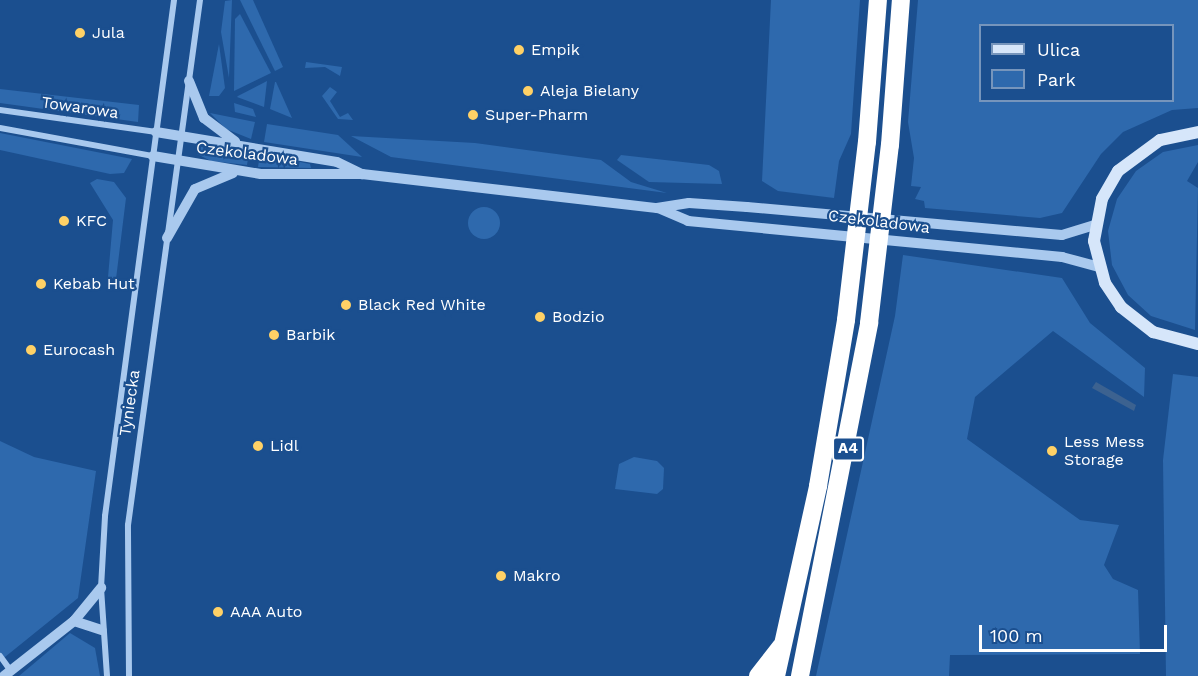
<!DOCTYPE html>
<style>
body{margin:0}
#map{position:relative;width:1198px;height:676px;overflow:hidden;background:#1b4f8f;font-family:"Work Sans",sans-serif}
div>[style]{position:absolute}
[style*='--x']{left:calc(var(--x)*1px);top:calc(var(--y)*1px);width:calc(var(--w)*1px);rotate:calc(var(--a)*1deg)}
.green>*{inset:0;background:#2e69ad}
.round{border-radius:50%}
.water>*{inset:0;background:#3c6290}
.minor>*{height:6px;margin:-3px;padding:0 3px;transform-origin:3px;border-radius:3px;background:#a9c9ee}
.tertiary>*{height:10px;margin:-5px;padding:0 5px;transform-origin:5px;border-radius:5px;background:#a9c9ee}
.secondary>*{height:12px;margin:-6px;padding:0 6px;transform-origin:6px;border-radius:6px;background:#d6e6fa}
.motorway>*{height:18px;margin:-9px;padding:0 9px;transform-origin:9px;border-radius:9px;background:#fff}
.motorway-bridge>*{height:18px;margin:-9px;padding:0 9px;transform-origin:9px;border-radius:9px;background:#fff}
.dots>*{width:16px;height:16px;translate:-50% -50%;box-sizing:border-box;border:3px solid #1b4f8f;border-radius:50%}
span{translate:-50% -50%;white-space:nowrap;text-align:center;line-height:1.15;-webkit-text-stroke:4.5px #1b4f8f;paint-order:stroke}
.shield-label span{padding:2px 4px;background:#1b4f8f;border:2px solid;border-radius:4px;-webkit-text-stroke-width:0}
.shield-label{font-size:15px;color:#fff;font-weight:700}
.poi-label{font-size:16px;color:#fff}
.left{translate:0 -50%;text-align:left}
.street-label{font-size:16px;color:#fff}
.legend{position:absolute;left:979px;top:24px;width:195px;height:78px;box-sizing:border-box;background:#1b4f8f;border:2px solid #7695bc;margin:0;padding:8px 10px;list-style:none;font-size:18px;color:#fff}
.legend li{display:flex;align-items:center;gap:12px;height:30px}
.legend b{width:30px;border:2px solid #7695bc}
.scale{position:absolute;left:979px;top:625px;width:188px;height:27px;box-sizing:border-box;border:3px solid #fff;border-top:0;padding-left:8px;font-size:18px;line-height:21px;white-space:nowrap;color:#fff;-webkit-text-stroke:4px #1b4f8f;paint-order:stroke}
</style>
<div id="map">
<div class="green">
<div style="clip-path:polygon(232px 0,229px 77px,229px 78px,221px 32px,225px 1px)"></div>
<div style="clip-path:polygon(240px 0,253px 0,283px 67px,275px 71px)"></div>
<div style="clip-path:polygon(771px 0,860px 0,851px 134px,839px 161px,834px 198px,778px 191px,762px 181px)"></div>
<div style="clip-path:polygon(evenodd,918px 0,1198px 0,1198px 108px,1172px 110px,1123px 132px,1101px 154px,1062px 213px,1040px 218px,925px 208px,924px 201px,915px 199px,921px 187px,911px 186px,914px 158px,908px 122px,918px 0,980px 26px,1172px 26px,1172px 100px,980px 100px,980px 26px)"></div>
<div style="clip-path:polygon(240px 14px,271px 73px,234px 91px,235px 19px)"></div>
<div style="clip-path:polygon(219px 44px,225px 88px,219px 96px,209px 96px)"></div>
<div style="clip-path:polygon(306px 62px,342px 67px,340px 76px,325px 67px,305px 68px)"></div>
<div style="clip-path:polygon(267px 81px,264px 107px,237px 97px,238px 96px)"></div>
<div style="clip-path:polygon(275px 82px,276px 82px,292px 118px,270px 109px)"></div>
<div style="clip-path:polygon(330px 87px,337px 92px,330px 101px,340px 117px,348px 113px,353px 120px,338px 119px,322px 96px)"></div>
<div style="clip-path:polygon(0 89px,139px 105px,138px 122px,0 103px)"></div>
<div style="clip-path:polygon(234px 103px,253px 109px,256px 117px,235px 112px)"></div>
<div style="clip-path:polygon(210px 113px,255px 122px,251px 139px,226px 129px)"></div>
<div style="clip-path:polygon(267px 124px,338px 135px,362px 157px,264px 142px)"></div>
<div style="clip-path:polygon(0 133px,132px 159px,124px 173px,110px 174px,0 150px)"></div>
<div style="clip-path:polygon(351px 136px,475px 143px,601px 160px,631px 182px,667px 193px,391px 157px)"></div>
<div style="clip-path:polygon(1198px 145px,1198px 162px,1187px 181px,1198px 188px,1195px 330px,1151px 316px,1128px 295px,1112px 265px,1108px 231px,1117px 199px,1136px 171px,1163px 152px)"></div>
<div style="clip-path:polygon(201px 147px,249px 152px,247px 165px,211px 161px,197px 154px)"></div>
<div style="clip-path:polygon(260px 154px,310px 164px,311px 168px,258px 167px)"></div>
<div style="clip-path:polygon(621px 155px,709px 165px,719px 171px,722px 184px,649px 182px,617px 160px)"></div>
<div style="clip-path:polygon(97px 179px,114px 182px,126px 198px,116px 279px,108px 277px,113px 220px,90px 183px)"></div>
<div class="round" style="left:468px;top:207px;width:32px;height:32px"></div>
<div style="clip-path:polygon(903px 255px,1062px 278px,1090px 323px,1145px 368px,1144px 397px,1053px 331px,975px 397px,967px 439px,1080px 520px,1119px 525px,1104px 565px,1113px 579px,1138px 590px,1140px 654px,950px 655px,949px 676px,816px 676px,895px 316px)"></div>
<div style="clip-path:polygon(1173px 374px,1198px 377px,1198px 676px,1166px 676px,1163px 460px)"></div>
<div style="clip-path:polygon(0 441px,34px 457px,96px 471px,78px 598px,0 661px)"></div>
<div style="clip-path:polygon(634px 457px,657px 461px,664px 468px,663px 489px,657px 494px,615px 489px,619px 464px)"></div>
<div style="clip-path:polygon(70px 633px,95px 648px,100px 676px,19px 676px)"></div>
</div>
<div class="water">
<div style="clip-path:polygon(1096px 382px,1136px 405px,1134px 411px,1092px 388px)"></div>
</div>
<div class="minor">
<div style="--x:0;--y:110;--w:158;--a:8"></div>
<div style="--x:0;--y:128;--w:156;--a:10.4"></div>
<div style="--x:0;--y:656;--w:19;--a:54"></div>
<div style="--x:107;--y:676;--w:88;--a:-93.9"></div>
<div style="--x:101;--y:588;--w:72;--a:-86.8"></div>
<div style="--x:105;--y:516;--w:521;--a:-82.38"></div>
<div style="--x:129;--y:676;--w:151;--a:-90.4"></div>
<div style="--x:128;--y:525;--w:530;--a:-82.19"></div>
</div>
<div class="tertiary">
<div style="--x:189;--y:81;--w:40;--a:68"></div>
<div style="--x:204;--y:118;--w:39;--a:37"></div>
<div style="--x:156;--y:132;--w:183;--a:9.4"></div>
<div style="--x:337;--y:162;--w:28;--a:26"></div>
<div style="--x:153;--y:156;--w:109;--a:9.5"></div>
<div style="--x:261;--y:174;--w:101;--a:0"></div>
<div style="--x:362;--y:174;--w:297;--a:6.6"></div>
<div style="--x:657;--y:208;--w:32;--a:-9"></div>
<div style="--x:689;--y:203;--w:58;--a:3.9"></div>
<div style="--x:747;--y:207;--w:316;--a:5.1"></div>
<div style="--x:1062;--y:235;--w:34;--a:-17"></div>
<div style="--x:658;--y:208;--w:33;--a:23"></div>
<div style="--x:688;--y:221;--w:376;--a:5.5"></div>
<div style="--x:1062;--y:257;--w:38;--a:15"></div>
<div style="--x:167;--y:238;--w:56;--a:-60.3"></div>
<div style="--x:195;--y:189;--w:41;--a:-22.8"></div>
<div style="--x:74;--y:621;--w:29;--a:18"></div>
<div style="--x:4;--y:676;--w:89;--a:-38.2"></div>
<div style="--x:74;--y:621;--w:43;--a:-50.7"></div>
</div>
<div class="secondary">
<div style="--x:1198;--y:132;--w:39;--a:168"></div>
<div style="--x:1160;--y:140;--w:52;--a:143.6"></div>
<div style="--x:1118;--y:171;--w:32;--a:120"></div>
<div style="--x:1102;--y:199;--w:43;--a:100.8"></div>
<div style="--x:1094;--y:241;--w:43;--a:75.3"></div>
<div style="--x:1105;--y:283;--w:29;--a:56"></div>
<div style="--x:1121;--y:307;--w:41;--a:38"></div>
<div style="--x:1153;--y:332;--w:47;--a:14.9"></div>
</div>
<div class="motorway">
<div style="--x:867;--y:142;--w:142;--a:-85.6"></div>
<div style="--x:890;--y:145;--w:145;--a:-85.7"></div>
<div style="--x:758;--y:676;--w:37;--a:-52"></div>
<div style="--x:776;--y:676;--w:195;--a:-77.5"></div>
<div style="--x:818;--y:486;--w:168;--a:-80.4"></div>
<div style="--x:800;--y:676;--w:360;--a:-78.9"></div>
</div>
<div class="motorway-bridge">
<div style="--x:846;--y:320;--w:179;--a:-83.3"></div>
<div style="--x:869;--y:323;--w:179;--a:-83.3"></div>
</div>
<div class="dots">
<div style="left:80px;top:33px;background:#ffd166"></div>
<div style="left:519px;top:50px;background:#ffd166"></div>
<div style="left:528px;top:91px;background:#ffd166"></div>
<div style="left:473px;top:115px;background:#ffd166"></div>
<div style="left:64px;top:221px;background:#ffd166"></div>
<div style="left:41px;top:284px;background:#ffd166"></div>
<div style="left:346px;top:305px;background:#ffd166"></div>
<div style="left:540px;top:317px;background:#ffd166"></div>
<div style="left:274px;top:335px;background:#ffd166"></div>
<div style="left:31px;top:350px;background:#ffd166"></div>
<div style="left:258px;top:446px;background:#ffd166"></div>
<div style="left:1052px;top:451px;background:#ffd166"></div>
<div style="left:501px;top:576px;background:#ffd166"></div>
<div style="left:218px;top:612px;background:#ffd166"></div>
</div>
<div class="shield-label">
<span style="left:848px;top:449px">A4</span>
</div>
<div class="poi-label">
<span class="left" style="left:92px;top:33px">Jula</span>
<span class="left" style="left:531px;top:50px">Empik</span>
<span class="left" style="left:540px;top:91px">Aleja Bielany</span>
<span class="left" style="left:485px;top:115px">Super-Pharm</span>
<span class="left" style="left:76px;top:221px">KFC</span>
<span class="left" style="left:53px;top:284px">Kebab Hut</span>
<span class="left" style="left:358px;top:305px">Black Red White</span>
<span class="left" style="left:552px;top:317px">Bodzio</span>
<span class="left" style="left:286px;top:335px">Barbik</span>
<span class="left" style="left:43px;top:350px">Eurocash</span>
<span class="left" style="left:1064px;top:451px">Less Mess<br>Storage</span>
<span class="left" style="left:270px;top:446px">Lidl</span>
<span class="left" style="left:513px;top:576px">Makro</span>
<span class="left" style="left:230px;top:612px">AAA Auto</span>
</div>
<div class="street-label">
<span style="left:80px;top:108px;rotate:8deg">Towarowa</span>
<span style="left:247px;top:154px;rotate:7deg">Czekoladowa</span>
<span style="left:879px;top:222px;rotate:7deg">Czekoladowa</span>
<span style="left:130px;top:403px;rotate:-82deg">Tyniecka</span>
</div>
<ul class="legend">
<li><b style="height:8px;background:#d6e6fa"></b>Ulica</li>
<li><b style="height:16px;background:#2e69ad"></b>Park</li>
</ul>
<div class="scale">100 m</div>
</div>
